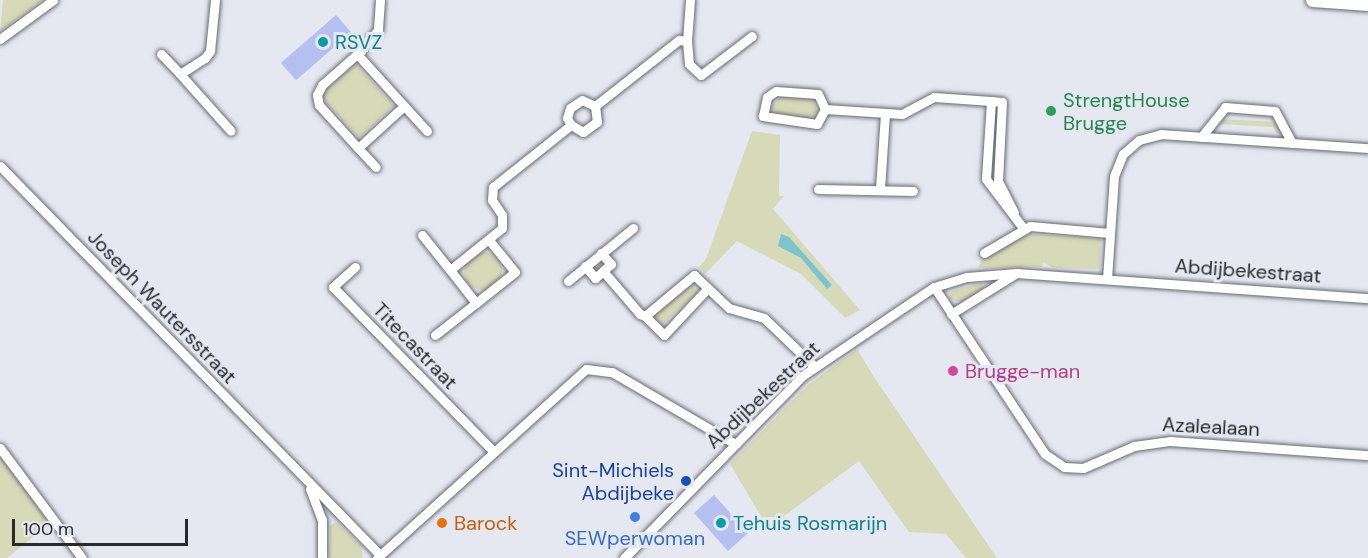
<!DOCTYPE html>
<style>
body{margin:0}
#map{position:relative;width:1368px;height:558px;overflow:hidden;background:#e5e7f1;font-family:"DM Sans",sans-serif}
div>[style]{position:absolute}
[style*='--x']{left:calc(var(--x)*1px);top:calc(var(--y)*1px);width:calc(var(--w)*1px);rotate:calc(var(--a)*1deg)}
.green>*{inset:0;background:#d7dab8}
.round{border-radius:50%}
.water>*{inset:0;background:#7fc4cb}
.building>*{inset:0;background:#b5c0f1;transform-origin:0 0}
.roads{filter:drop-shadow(0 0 2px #686a73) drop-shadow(0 0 2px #686a73)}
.street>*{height:9px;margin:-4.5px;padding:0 4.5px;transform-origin:4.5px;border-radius:4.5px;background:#fff}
.secondary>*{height:14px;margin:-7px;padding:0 7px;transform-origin:7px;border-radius:7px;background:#fff}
.dots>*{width:16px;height:16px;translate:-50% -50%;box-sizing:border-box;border:3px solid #e5e7f1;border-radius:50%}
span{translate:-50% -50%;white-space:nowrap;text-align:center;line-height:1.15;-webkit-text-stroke:6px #e5e7f1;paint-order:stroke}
.culture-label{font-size:20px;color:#0d838f}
.left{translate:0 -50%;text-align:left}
.leisure-label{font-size:20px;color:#27864d}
.street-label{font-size:20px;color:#292a2d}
.hotel-label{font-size:20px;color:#b23c85}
.transit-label{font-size:20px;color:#164399}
.right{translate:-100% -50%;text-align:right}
.food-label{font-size:20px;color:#c56008}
.shop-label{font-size:20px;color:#366cbe}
.scale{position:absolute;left:12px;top:519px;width:176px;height:27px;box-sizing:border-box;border:3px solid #292a2d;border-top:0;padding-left:8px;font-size:18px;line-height:21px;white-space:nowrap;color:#292a2d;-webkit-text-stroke:4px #e5e7f1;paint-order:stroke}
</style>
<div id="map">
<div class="green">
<div style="clip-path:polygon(3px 0,42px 0,0 32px)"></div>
<div style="clip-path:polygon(356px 64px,394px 106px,359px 138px,321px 97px,322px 91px)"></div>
<div style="clip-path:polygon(780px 97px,813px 99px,818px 113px,810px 119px,775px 114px,771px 107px)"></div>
<div style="clip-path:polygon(1218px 119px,1275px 122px,1282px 133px,1278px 134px,1273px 127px,1219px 124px,1212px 131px)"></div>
<div style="clip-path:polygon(752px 131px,780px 135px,779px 196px,784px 196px,773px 209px,860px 310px,845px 318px,801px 274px,737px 241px,705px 274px,699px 267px,706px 259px)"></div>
<div style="clip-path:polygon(1030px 234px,1101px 238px,1100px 269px,1053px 268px,1043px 262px,1042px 267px,978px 268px,984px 255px)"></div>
<div class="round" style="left:464px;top:252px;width:38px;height:38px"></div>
<div style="clip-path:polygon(981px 283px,984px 288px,961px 302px,949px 299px,951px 291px)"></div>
<div style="clip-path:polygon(690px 284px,698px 292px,662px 325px,654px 315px)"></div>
<div style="clip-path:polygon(857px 349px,874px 377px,997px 558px,966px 558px,946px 534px,909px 532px,859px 461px,768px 528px,730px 464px,808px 385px)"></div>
<div style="clip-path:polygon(0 452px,53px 521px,7px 558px,0 558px)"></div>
<div style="clip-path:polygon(336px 522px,361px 546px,363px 558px,329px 558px,330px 526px)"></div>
</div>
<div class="water">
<div style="clip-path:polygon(781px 234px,789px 237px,832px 285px,827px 289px,801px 258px,778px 246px)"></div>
</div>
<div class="building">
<div style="left:336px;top:15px;width:23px;height:73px;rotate:49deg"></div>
<div style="left:714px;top:495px;width:51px;height:27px;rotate:48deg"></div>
</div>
<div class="roads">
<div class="street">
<div style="--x:380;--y:0;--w:30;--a:94"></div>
<div style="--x:378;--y:30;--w:32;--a:131"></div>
<div style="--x:357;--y:54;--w:104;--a:47.7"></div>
<div style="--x:0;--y:39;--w:66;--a:-36.3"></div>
<div style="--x:687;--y:41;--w:41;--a:-85.8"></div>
<div style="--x:161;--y:54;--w:28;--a:46"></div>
<div style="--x:180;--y:74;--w:30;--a:-33"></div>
<div style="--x:205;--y:58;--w:9;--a:-54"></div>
<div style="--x:210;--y:51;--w:51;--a:-84.4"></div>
<div style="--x:357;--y:54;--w:47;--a:138.5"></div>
<div style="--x:322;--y:85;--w:11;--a:117"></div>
<div style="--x:317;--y:95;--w:10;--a:79"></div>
<div style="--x:319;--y:105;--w:58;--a:47.8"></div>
<div style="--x:358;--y:148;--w:62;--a:-42.4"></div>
<div style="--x:180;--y:74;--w:76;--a:48.2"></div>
<div style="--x:991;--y:101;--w:11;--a:5"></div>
<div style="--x:1002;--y:102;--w:79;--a:92.9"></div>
<div style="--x:998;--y:181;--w:35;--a:63"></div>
<div style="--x:825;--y:109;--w:17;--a:118"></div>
<div style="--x:817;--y:124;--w:55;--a:-171.6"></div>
<div style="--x:763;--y:116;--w:19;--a:-78"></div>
<div style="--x:767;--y:97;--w:11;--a:-34"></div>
<div style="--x:776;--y:91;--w:42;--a:4.1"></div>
<div style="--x:818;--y:94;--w:17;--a:65"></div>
<div style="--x:825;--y:109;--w:77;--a:3.7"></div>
<div style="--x:902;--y:114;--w:36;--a:-28"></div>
<div style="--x:934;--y:97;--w:57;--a:4"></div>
<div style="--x:991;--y:101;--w:78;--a:93.7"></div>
<div style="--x:986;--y:179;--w:63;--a:52.8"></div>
<div style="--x:571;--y:125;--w:8;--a:-120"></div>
<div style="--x:567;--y:118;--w:10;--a:-73"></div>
<div style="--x:570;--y:108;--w:14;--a:-34"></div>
<div style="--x:582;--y:100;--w:14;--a:25"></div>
<div style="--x:595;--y:106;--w:107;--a:-38.2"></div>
<div style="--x:679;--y:40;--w:8;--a:7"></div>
<div style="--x:687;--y:41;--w:23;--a:85"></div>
<div style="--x:689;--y:64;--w:16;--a:43"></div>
<div style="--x:701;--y:75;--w:64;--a:-37.4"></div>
<div style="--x:1201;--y:137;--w:38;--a:-51"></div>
<div style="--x:1225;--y:107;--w:50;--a:4.6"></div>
<div style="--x:1275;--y:111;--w:36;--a:62"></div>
<div style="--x:358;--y:148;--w:26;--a:47"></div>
<div style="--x:0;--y:166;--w:544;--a:45.67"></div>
<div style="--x:818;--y:189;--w:95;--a:1.2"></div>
<div style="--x:880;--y:189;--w:76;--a:-86.2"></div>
<div style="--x:422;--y:235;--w:45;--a:51.3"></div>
<div style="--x:489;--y:240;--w:41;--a:50.9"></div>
<div style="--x:515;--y:272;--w:50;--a:141.5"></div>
<div style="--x:476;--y:303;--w:42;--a:-128.2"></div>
<div style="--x:450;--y:270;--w:67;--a:-38.9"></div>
<div style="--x:502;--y:228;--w:13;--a:-90"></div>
<div style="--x:502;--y:215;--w:18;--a:-124"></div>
<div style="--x:492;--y:200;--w:13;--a:-86"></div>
<div style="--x:493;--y:187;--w:100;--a:-38.5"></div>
<div style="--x:571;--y:125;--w:14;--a:30"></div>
<div style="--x:583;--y:132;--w:17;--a:-36"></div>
<div style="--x:597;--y:122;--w:16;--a:-97"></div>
<div style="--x:601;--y:253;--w:15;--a:48"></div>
<div style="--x:611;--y:264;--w:11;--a:139"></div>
<div style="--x:603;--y:271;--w:57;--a:49.3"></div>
<div style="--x:640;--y:314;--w:5;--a:22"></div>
<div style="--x:645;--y:316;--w:64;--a:-39.9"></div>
<div style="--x:694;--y:275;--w:48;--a:43.3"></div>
<div style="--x:729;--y:308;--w:36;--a:16"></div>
<div style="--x:764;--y:318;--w:69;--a:43.8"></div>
<div style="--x:984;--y:253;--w:53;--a:-30.4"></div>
<div style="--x:1030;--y:226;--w:80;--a:5"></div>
<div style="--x:585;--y:266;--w:16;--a:50"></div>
<div style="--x:595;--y:278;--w:11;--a:-41"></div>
<div style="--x:355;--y:267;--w:30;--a:138"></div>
<div style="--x:333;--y:287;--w:229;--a:45.7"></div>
<div style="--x:1107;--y:279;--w:103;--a:-86.1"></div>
<div style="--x:1114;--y:176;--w:24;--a:-68"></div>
<div style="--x:1123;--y:154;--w:21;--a:-41"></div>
<div style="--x:1139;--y:140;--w:23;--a:-15"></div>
<div style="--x:1161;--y:134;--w:207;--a:3.9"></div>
<div style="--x:568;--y:281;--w:84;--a:-39.2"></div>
<div style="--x:934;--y:287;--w:201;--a:56.4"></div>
<div style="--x:1045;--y:454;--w:23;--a:34"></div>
<div style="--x:1064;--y:467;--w:19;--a:3"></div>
<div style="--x:1083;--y:468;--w:56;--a:-23.3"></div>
<div style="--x:1134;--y:446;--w:37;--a:-8"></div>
<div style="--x:1171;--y:441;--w:197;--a:4.1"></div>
<div style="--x:951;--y:314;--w:75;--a:-32"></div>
<div style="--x:645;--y:316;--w:27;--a:45"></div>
<div style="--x:664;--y:335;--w:64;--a:-46.9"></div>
<div style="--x:435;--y:335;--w:52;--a:-38"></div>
<div style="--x:0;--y:448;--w:137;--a:53.3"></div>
<div style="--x:310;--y:489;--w:33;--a:69"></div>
<div style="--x:322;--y:520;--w:38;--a:90"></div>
<div style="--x:377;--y:558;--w:282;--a:-42.1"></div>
<div style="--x:586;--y:369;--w:26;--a:7"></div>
<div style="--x:612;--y:372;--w:143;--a:30.3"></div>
<div style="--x:624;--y:558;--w:255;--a:-45.6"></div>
<div style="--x:802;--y:376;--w:159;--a:-34"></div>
<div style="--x:934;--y:287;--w:34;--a:-17"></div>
<div style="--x:967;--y:277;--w:50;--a:-4.6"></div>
<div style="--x:1017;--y:273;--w:352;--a:4.1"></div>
</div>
<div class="secondary">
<div style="--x:1313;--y:0;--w:55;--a:4.2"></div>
</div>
</div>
<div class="dots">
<div style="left:323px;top:42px;background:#0f9aa8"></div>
<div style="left:1051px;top:111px;background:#2e9e5b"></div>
<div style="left:953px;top:371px;background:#d1479c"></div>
<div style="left:686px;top:481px;background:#1a4fb4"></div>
<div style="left:635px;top:517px;background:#3f7fe0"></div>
<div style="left:442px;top:523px;background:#e8710a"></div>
<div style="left:721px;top:523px;background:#0f9aa8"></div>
</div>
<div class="culture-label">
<span class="left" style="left:335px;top:42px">RSVZ</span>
<span class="left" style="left:733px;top:523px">Tehuis Rosmarijn</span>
</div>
<div class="leisure-label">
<span class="left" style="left:1063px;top:112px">StrengtHouse<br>Brugge</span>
</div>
<div class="street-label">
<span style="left:1248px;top:271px;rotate:4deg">Abdijbekestraat</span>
<span style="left:162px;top:307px;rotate:46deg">Joseph Wautersstraat</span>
<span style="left:415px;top:346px;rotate:46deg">Titecastraat</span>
<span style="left:763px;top:395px;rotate:-43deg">Abdijbekestraat</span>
<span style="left:1211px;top:427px;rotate:3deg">Azalealaan</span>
</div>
<div class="hotel-label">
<span class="left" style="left:965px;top:371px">Brugge-man</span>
</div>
<div class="transit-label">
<span class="right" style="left:674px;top:482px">Sint-Michiels<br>Abdijbeke</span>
</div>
<div class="food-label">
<span class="left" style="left:454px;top:523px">Barock</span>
</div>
<div class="shop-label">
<span style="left:635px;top:538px">SEWperwoman</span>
</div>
<div class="scale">100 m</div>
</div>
